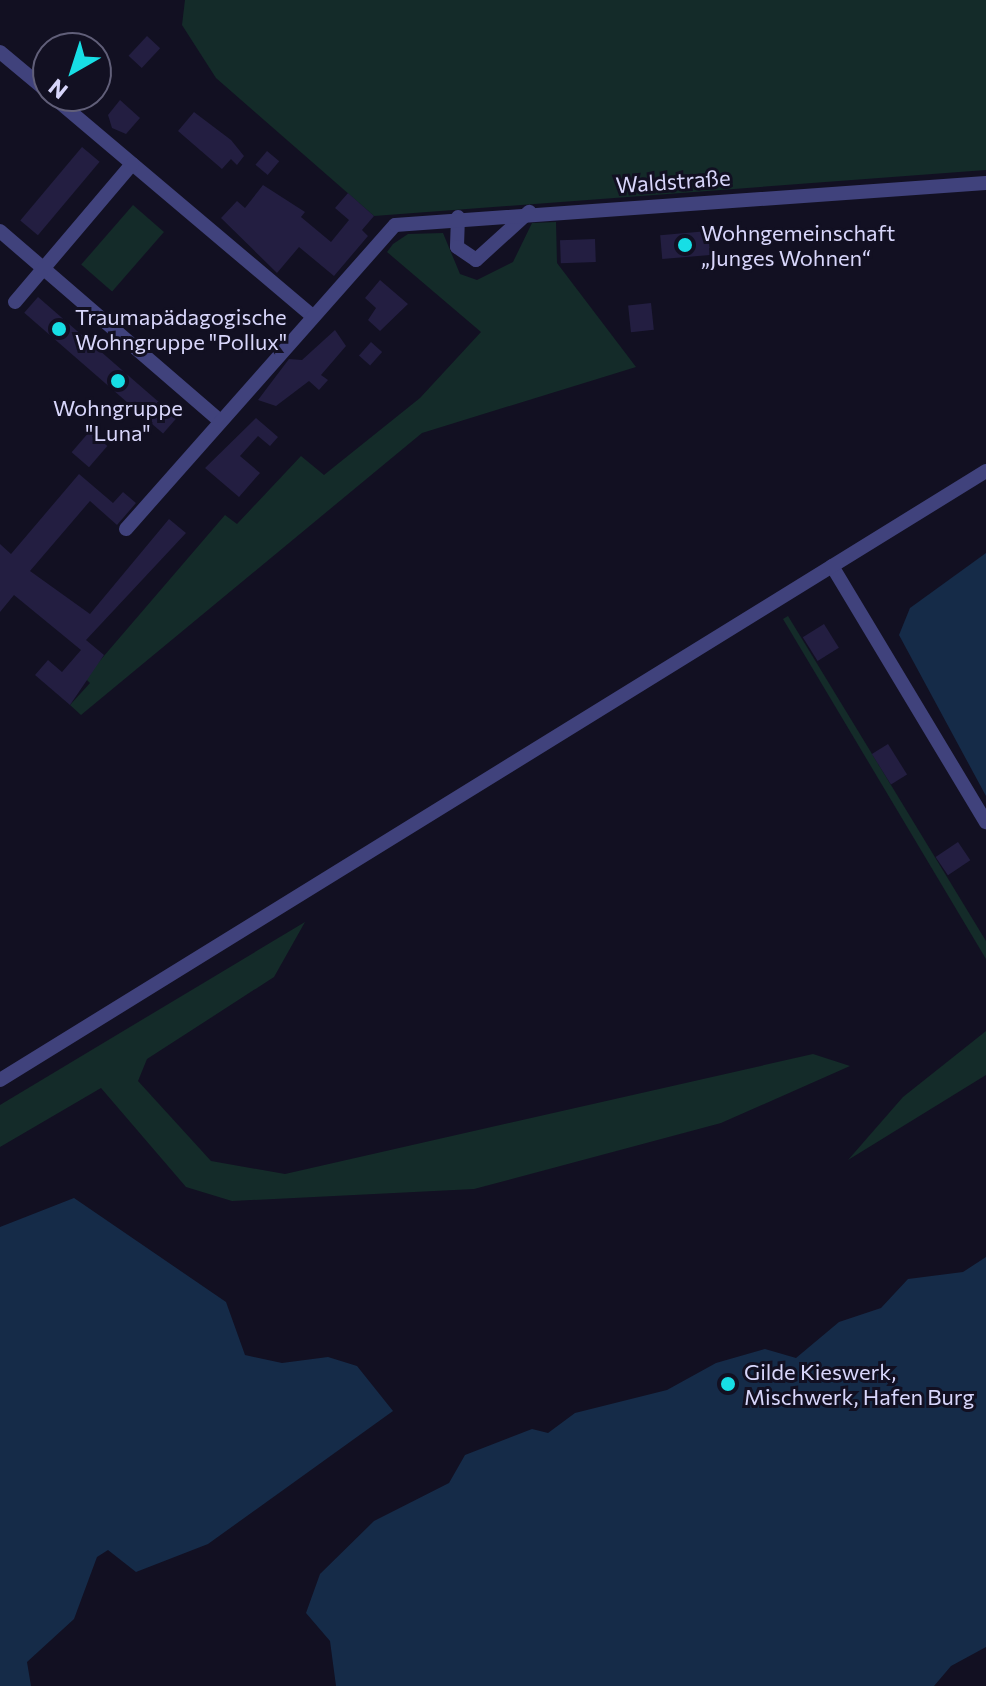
<!DOCTYPE html>
<meta charset="utf-8">
<style>
body{margin:0}
#map{position:relative;width:986px;height:1686px;overflow:hidden;background:#121022;font-family:Commissioner,sans-serif}
div>[style]{position:absolute}
[style*='--x']{left:calc(var(--x)*1px);top:calc(var(--y)*1px);width:calc(var(--w)*1px);rotate:calc(var(--a)*1deg)}
.green>*{inset:0;background:#142b29;transform-origin:0 0}
.water>*{inset:0;background:#152b48}
.building>*{inset:0;background:#231e41;transform-origin:0 0}
.minor>*{height:14px;margin:-7px;padding:0 7px;transform-origin:7px;border-radius:7px;background:#40427c}
.dots>*{width:22px;height:22px;translate:-50% -50%;box-sizing:border-box;border:4px solid #121022;border-radius:50%}
span{translate:-50% -50%;white-space:nowrap;text-align:center;line-height:1.15;-webkit-text-stroke:6px #121022;paint-order:stroke}
.street-label{font-size:22px;color:#d8d6fb}
.poi-label{font-size:22px;color:#d8d6fb}
.left{translate:0 -50%;text-align:left}
.north{position:absolute;left:32px;top:32px;width:80px;height:80px;box-sizing:border-box;background:#121022;border:2px solid #615f79;border-radius:50%;rotate:219deg;font-size:22px;font-weight:700;line-height:32px;text-align:center;color:#d8d6fb}
.north::after{content:'';display:block;margin:auto;width:28px;height:36px;background:#17dee5;clip-path:polygon(50% 0,100% 100%,50% 72%,0 100%)}
</style>
<div id="map">
<div class="green">
<div style="clip-path:polygon(185px 0,986px 0,986px 170px,374px 216px,216px 78px,182px 25px)"></div>
<div style="left:133px;top:205px;width:41px;height:79px;rotate:41deg"></div>
<div style="clip-path:polygon(556px 222px,557px 263px,636px 367px,422px 433px,81px 715px,70px 705px,90px 683px,85px 678px,225px 515px,237px 524px,301px 456px,324px 475px,420px 398px,481px 332px,387px 252px,393px 244px,408px 234px,443px 233px,460px 274px,477px 280px,513px 262px,532px 223px)"></div>
<div style="clip-path:polygon(788px 616px,986px 941px,986px 959px,783px 619px)"></div>
<div style="clip-path:polygon(305px 922px,274px 977px,147px 1059px,138px 1081px,211px 1161px,285px 1174px,813px 1054px,850px 1066px,721px 1123px,474px 1189px,232px 1201px,186px 1187px,101px 1088px,0 1147px,0 1105px)"></div>
<div style="clip-path:polygon(986px 1031px,986px 1075px,848px 1160px,903px 1097px)"></div>
</div>
<div class="water">
<div style="clip-path:polygon(986px 553px,986px 796px,899px 635px,910px 608px)"></div>
<div style="clip-path:polygon(74px 1198px,226px 1302px,245px 1355px,282px 1363px,328px 1357px,357px 1366px,393px 1411px,208px 1544px,136px 1572px,108px 1550px,97px 1557px,74px 1619px,27px 1662px,31px 1686px,0 1686px,0 1227px)"></div>
<div style="clip-path:polygon(986px 1257px,986px 1647px,951px 1666px,934px 1686px,336px 1686px,330px 1641px,306px 1613px,320px 1574px,374px 1521px,449px 1483px,465px 1455px,532px 1429px,548px 1433px,575px 1413px,667px 1390px,716px 1363px,765px 1349px,796px 1358px,839px 1322px,881px 1308px,908px 1279px,963px 1272px)"></div>
</div>
<div class="building">
<div style="left:147px;top:36px;width:18px;height:27px;rotate:43deg"></div>
<div style="clip-path:polygon(120px 100px,140px 118px,126px 134px,112px 128px,108px 115px)"></div>
<div style="clip-path:polygon(194px 112px,231px 140px,244px 156px,237px 165px,231px 159px,222px 169px,178px 131px)"></div>
<div style="left:82px;top:147px;width:23px;height:96px;rotate:40deg"></div>
<div style="left:267px;top:151px;width:16px;height:18px;rotate:40deg"></div>
<div style="clip-path:polygon(263px 185px,305px 212px,301px 217px,331px 242px,349px 220px,335px 208px,348px 193px,374px 216px,362px 230px,368px 236px,334px 276px,299px 247px,277px 273px,221px 218px,237px 201px,245px 208px)"></div>
<div style="left:708px;top:231px;width:24px;height:48px;rotate:85deg"></div>
<div style="left:595px;top:239px;width:23px;height:35px;rotate:88deg"></div>
<div style="clip-path:polygon(380px 280px,408px 304px,380px 331px,368px 320px,376px 308px,365px 298px)"></div>
<div style="left:38px;top:297px;width:184px;height:21px;rotate:41deg"></div>
<div style="left:651px;top:303px;width:27px;height:23px;rotate:84deg"></div>
<div style="clip-path:polygon(335px 330px,346px 346px,321px 375px,328px 380px,319px 390px,309px 381px,276px 406px,258px 400px,289px 359px,302px 360px)"></div>
<div style="left:371px;top:342px;width:15px;height:18px;rotate:42deg"></div>
<div style="clip-path:polygon(256px 418px,278px 437px,270px 446px,258px 436px,240px 456px,260px 473px,239px 497px,205px 468px)"></div>
<div style="left:90px;top:431px;width:23px;height:28px;rotate:41deg"></div>
<div style="clip-path:polygon(79px 474px,113px 503px,123px 492px,136px 503px,117px 525px,90px 501px,30px 571px,90px 614px,169px 519px,186px 533px,86px 640px,104px 655px,70px 705px,35px 675px,48px 660px,62px 672px,81px 650px,14px 595px,0 612px,0 544px,11px 554px)"></div>
<div style="left:824px;top:624px;width:28px;height:25px;rotate:58deg"></div>
<div style="left:888px;top:744px;width:36px;height:19px;rotate:58deg"></div>
<div style="left:958px;top:842px;width:22px;height:27px;rotate:56deg"></div>
</div>
<div class="minor">
<div style="--x:0;--y:52;--w:62;--a:39.8"></div>
<div style="--x:52;--y:96;--w:338;--a:40.2"></div>
<div style="--x:458;--y:217;--w:30;--a:92"></div>
<div style="--x:457;--y:247;--w:23;--a:34"></div>
<div style="--x:476;--y:260;--w:72;--a:-42.2"></div>
<div style="--x:0;--y:231;--w:291;--a:40.8"></div>
<div style="--x:15;--y:302;--w:181;--a:-49.7"></div>
<div style="--x:126;--y:529;--w:406;--a:-48.5"></div>
<div style="--x:395;--y:225;--w:592;--a:-4.06"></div>
<div style="--x:832;--y:566;--w:299;--a:59"></div>
<div style="--x:0;--y:1080;--w:1159;--a:-31.7"></div>
</div>
<div class="dots">
<div style="left:685px;top:245px;background:#17dee5"></div>
<div style="left:59px;top:329px;background:#17dee5"></div>
<div style="left:118px;top:381px;background:#17dee5"></div>
<div style="left:728px;top:1384px;background:#17dee5"></div>
</div>
<div class="street-label">
<span style="left:673px;top:181px;rotate:-4deg">Waldstraße</span>
</div>
<div class="poi-label">
<span class="left" style="left:701px;top:245px">Wohngemeinschaft<br>„Junges Wohnen“</span>
<span class="left" style="left:75px;top:329px">Traumapädagogische<br>Wohngruppe "Pollux"</span>
<span style="left:118px;top:420px">Wohngruppe<br>"Luna"</span>
<span class="left" style="left:744px;top:1384px">Gilde Kieswerk,<br>Mischwerk, Hafen Burg</span>
</div>
<div class="north">N</div>
</div>
